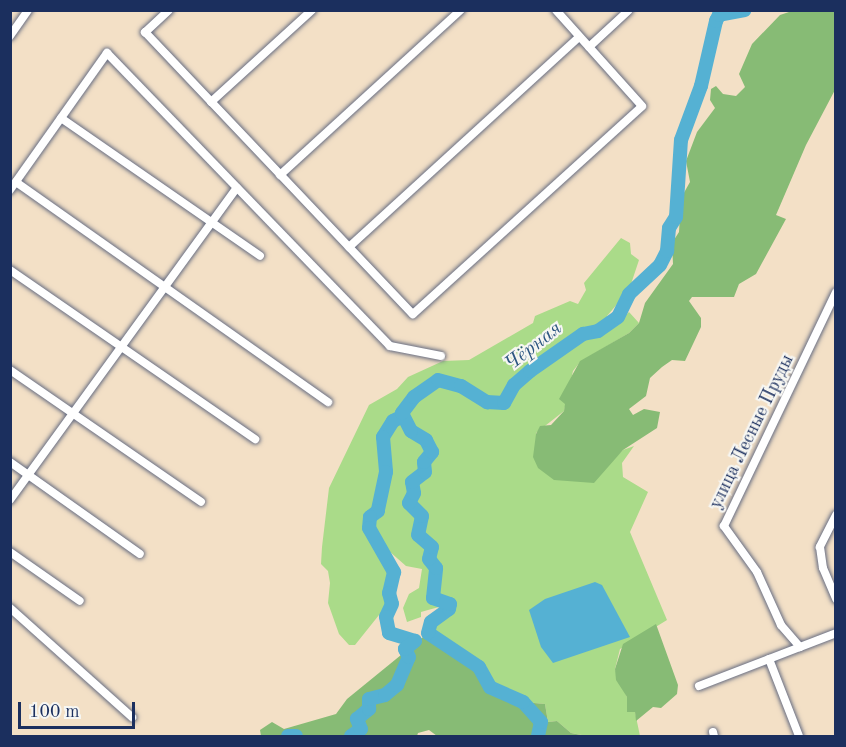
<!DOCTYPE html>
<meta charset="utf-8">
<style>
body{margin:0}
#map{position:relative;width:846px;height:747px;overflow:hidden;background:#f3e0c6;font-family:"Old Standard TT",serif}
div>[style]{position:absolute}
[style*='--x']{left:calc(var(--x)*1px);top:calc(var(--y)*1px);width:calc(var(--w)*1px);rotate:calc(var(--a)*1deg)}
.green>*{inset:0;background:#aadb89}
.forest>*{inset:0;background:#87bb75}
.water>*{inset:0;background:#55b1d3}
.river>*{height:14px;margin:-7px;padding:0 7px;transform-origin:7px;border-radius:7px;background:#55b1d3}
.roads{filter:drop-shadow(0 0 2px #676d82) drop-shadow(0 0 2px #676d82)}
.minor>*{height:8px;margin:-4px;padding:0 4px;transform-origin:4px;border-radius:4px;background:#fff}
span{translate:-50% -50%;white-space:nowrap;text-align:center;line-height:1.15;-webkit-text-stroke:4.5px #f6f6f2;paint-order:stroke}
.street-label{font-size:18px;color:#1b2f5e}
.water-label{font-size:20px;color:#2c5681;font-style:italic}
.frame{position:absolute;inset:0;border:12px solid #1b2f5e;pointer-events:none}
.scale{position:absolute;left:18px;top:702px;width:117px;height:27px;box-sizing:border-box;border:3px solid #1b2f5e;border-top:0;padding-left:8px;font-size:18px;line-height:21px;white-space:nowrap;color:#1b2f5e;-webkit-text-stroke:4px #f6f6f2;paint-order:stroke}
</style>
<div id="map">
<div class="green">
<div style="clip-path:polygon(621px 238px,630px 243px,631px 254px,639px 260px,629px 290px,607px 316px,608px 326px,612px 329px,629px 312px,639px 323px,629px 333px,580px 362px,573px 371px,564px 411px,536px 433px,536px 453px,603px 469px,623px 450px,634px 446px,622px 463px,623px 477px,648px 492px,630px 532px,667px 620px,620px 649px,615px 669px,627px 697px,627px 712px,635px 712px,640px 736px,587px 736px,571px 733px,557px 721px,548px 722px,545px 704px,523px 702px,490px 687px,479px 667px,428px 633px,431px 622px,449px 609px,450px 604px,428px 610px,421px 612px,421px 617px,407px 622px,403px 608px,409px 594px,419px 588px,422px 569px,406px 566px,381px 544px,382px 557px,392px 564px,394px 572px,391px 608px,379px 615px,355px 645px,349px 645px,339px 634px,328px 603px,330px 583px,328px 571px,321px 564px,322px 547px,329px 488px,369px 405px,397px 389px,408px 377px,443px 361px,469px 360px,533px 323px,535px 316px,570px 301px,578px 304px,586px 290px,584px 283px)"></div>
</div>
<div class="forest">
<div style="clip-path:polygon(792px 11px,835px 11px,836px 88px,806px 145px,776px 215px,786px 219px,756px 274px,739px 284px,734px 297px,692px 297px,689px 301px,701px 318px,701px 327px,685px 361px,672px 360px,662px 367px,650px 378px,646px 396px,629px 409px,633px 415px,644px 409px,660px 412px,657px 428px,623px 450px,594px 483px,554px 480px,538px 468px,533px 457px,536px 434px,540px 426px,551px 425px,564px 411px,565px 404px,559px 399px,580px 361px,629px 333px,639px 323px,645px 303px,673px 264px,672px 243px,679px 232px,681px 198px,690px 182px,686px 161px,697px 132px,715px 108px,710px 100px,711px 89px,716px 86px,723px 94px,736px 96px,745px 87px,739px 74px,752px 44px,780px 15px)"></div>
<div style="clip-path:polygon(656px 624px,678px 685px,677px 694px,661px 708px,653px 707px,636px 721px,635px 712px,627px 712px,627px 697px,616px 680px,615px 669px,623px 644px)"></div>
<div style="clip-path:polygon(428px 633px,479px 667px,490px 687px,523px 702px,545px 704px,548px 722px,557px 721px,571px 733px,586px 736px,437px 736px,429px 730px,418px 733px,417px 736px,261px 736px,260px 730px,272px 722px,284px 729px,336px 714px,347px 699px)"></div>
</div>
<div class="water">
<div style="clip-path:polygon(595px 582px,602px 585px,630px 637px,553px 663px,541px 647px,529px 610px,545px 599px)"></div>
</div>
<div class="river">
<div style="--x:401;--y:417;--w:9;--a:153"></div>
<div style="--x:393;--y:421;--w:19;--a:122"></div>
<div style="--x:383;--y:437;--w:35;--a:85"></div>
<div style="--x:386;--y:472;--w:40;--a:102"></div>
<div style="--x:378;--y:511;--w:10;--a:143"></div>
<div style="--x:370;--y:517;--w:11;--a:95"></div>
<div style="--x:369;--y:528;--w:51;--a:60.4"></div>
<div style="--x:394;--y:572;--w:22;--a:103"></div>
<div style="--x:389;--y:593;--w:11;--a:75"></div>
<div style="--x:392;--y:604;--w:14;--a:115"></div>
<div style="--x:386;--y:617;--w:16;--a:79"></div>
<div style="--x:389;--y:633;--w:27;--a:17"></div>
<div style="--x:288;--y:736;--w:8;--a:0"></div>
<div style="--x:351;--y:736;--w:12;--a:-35"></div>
<div style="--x:361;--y:729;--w:11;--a:-112"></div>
<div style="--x:357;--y:719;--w:16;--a:-40"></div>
<div style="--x:369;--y:709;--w:10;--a:-90"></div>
<div style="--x:369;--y:699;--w:16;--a:-14"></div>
<div style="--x:385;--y:695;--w:16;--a:-40"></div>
<div style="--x:397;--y:685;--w:30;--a:-67"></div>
<div style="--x:409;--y:657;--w:9;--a:-117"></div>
<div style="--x:405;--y:649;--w:13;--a:-39"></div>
<div style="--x:538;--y:736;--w:14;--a:-78"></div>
<div style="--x:541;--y:722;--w:27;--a:-132"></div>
<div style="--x:523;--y:702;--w:36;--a:-156"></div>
<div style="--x:490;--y:687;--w:23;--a:-119"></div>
<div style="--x:479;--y:667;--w:61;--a:-146.3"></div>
<div style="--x:428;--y:633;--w:11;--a:-75"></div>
<div style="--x:431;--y:622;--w:22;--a:-36"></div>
<div style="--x:449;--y:609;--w:5;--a:-79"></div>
<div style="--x:450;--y:604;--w:18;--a:-161"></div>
<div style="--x:433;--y:598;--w:30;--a:-84"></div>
<div style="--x:436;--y:568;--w:11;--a:-128"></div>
<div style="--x:429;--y:559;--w:12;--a:-76"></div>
<div style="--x:432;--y:547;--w:18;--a:-139"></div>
<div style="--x:418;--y:535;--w:19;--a:-78"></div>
<div style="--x:422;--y:516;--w:18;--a:-135"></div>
<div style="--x:409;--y:503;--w:11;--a:-63"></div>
<div style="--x:414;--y:493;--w:11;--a:-100"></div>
<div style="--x:412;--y:482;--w:16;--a:-38"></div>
<div style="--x:425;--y:472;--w:10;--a:-96"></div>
<div style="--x:424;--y:462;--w:13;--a:-51"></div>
<div style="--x:432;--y:452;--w:13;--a:-117"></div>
<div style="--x:426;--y:440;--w:17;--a:-149"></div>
<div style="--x:411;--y:431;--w:20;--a:-117"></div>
<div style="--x:402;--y:413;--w:20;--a:-53"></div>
<div style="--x:414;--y:397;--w:29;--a:-35"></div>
<div style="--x:438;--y:380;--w:24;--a:15"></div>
<div style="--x:461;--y:386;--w:31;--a:32"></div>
<div style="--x:487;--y:402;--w:17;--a:3"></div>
<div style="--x:504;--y:403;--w:21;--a:-61"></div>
<div style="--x:514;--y:385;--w:21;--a:-41"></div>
<div style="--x:530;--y:371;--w:65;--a:-34.9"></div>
<div style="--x:583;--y:334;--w:15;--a:-11"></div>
<div style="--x:598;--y:331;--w:24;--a:-35"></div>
<div style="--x:618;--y:317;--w:25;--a:-64"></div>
<div style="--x:629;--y:294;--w:42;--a:-43.1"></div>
<div style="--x:660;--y:265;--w:16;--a:-63"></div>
<div style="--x:667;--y:251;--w:23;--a:-85"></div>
<div style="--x:669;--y:228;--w:13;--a:-58"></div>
<div style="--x:676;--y:217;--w:77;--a:-86.3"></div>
<div style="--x:681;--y:140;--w:58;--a:-69.7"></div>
<div style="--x:701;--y:86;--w:67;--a:-77"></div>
<div style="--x:716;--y:21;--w:7;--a:-63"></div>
<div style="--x:719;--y:15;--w:26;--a:-11"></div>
</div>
<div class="roads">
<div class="minor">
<div style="--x:169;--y:10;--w:33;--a:137"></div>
<div style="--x:145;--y:32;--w:389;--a:46.5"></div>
<div style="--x:413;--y:314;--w:309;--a:-42.2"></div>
<div style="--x:642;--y:106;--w:129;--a:-131.9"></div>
<div style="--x:10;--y:36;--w:32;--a:-55"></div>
<div style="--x:589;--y:47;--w:54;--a:-42.8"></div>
<div style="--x:211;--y:102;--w:137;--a:-42.3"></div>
<div style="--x:61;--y:118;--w:242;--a:34.7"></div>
<div style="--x:280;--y:175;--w:245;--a:-42.4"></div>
<div style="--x:16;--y:182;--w:382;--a:35.2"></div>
<div style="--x:10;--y:190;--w:168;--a:-54.7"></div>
<div style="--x:107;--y:53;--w:407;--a:46"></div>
<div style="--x:390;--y:346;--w:52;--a:11.1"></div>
<div style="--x:349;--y:247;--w:311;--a:-42.4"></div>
<div style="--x:10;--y:270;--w:298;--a:34.6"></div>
<div style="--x:10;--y:370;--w:232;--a:34.6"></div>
<div style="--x:10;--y:462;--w:159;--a:35.3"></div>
<div style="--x:10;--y:500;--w:386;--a:-54"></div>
<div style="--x:836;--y:515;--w:36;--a:117"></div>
<div style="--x:820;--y:547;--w:21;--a:82"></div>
<div style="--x:823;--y:568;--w:34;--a:67"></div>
<div style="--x:10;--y:552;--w:85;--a:35"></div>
<div style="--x:10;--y:608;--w:164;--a:41.8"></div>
<div style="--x:800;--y:647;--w:39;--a:-21"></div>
<div style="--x:769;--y:659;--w:83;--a:68.7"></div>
<div style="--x:699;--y:686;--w:108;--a:-21.1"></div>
<div style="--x:800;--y:647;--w:29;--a:-131"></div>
<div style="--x:781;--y:625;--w:58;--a:-114.4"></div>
<div style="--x:757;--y:572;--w:57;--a:-125.7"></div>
<div style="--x:724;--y:526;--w:259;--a:-64.4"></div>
<div style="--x:713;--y:732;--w:4;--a:76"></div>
</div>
</div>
<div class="street-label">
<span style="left:752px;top:432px;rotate:-64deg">улица Лесные Пруды</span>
</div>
<div class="water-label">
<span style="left:534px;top:347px;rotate:-38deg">Чёрная</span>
</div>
<div class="frame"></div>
<div class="scale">100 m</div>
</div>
